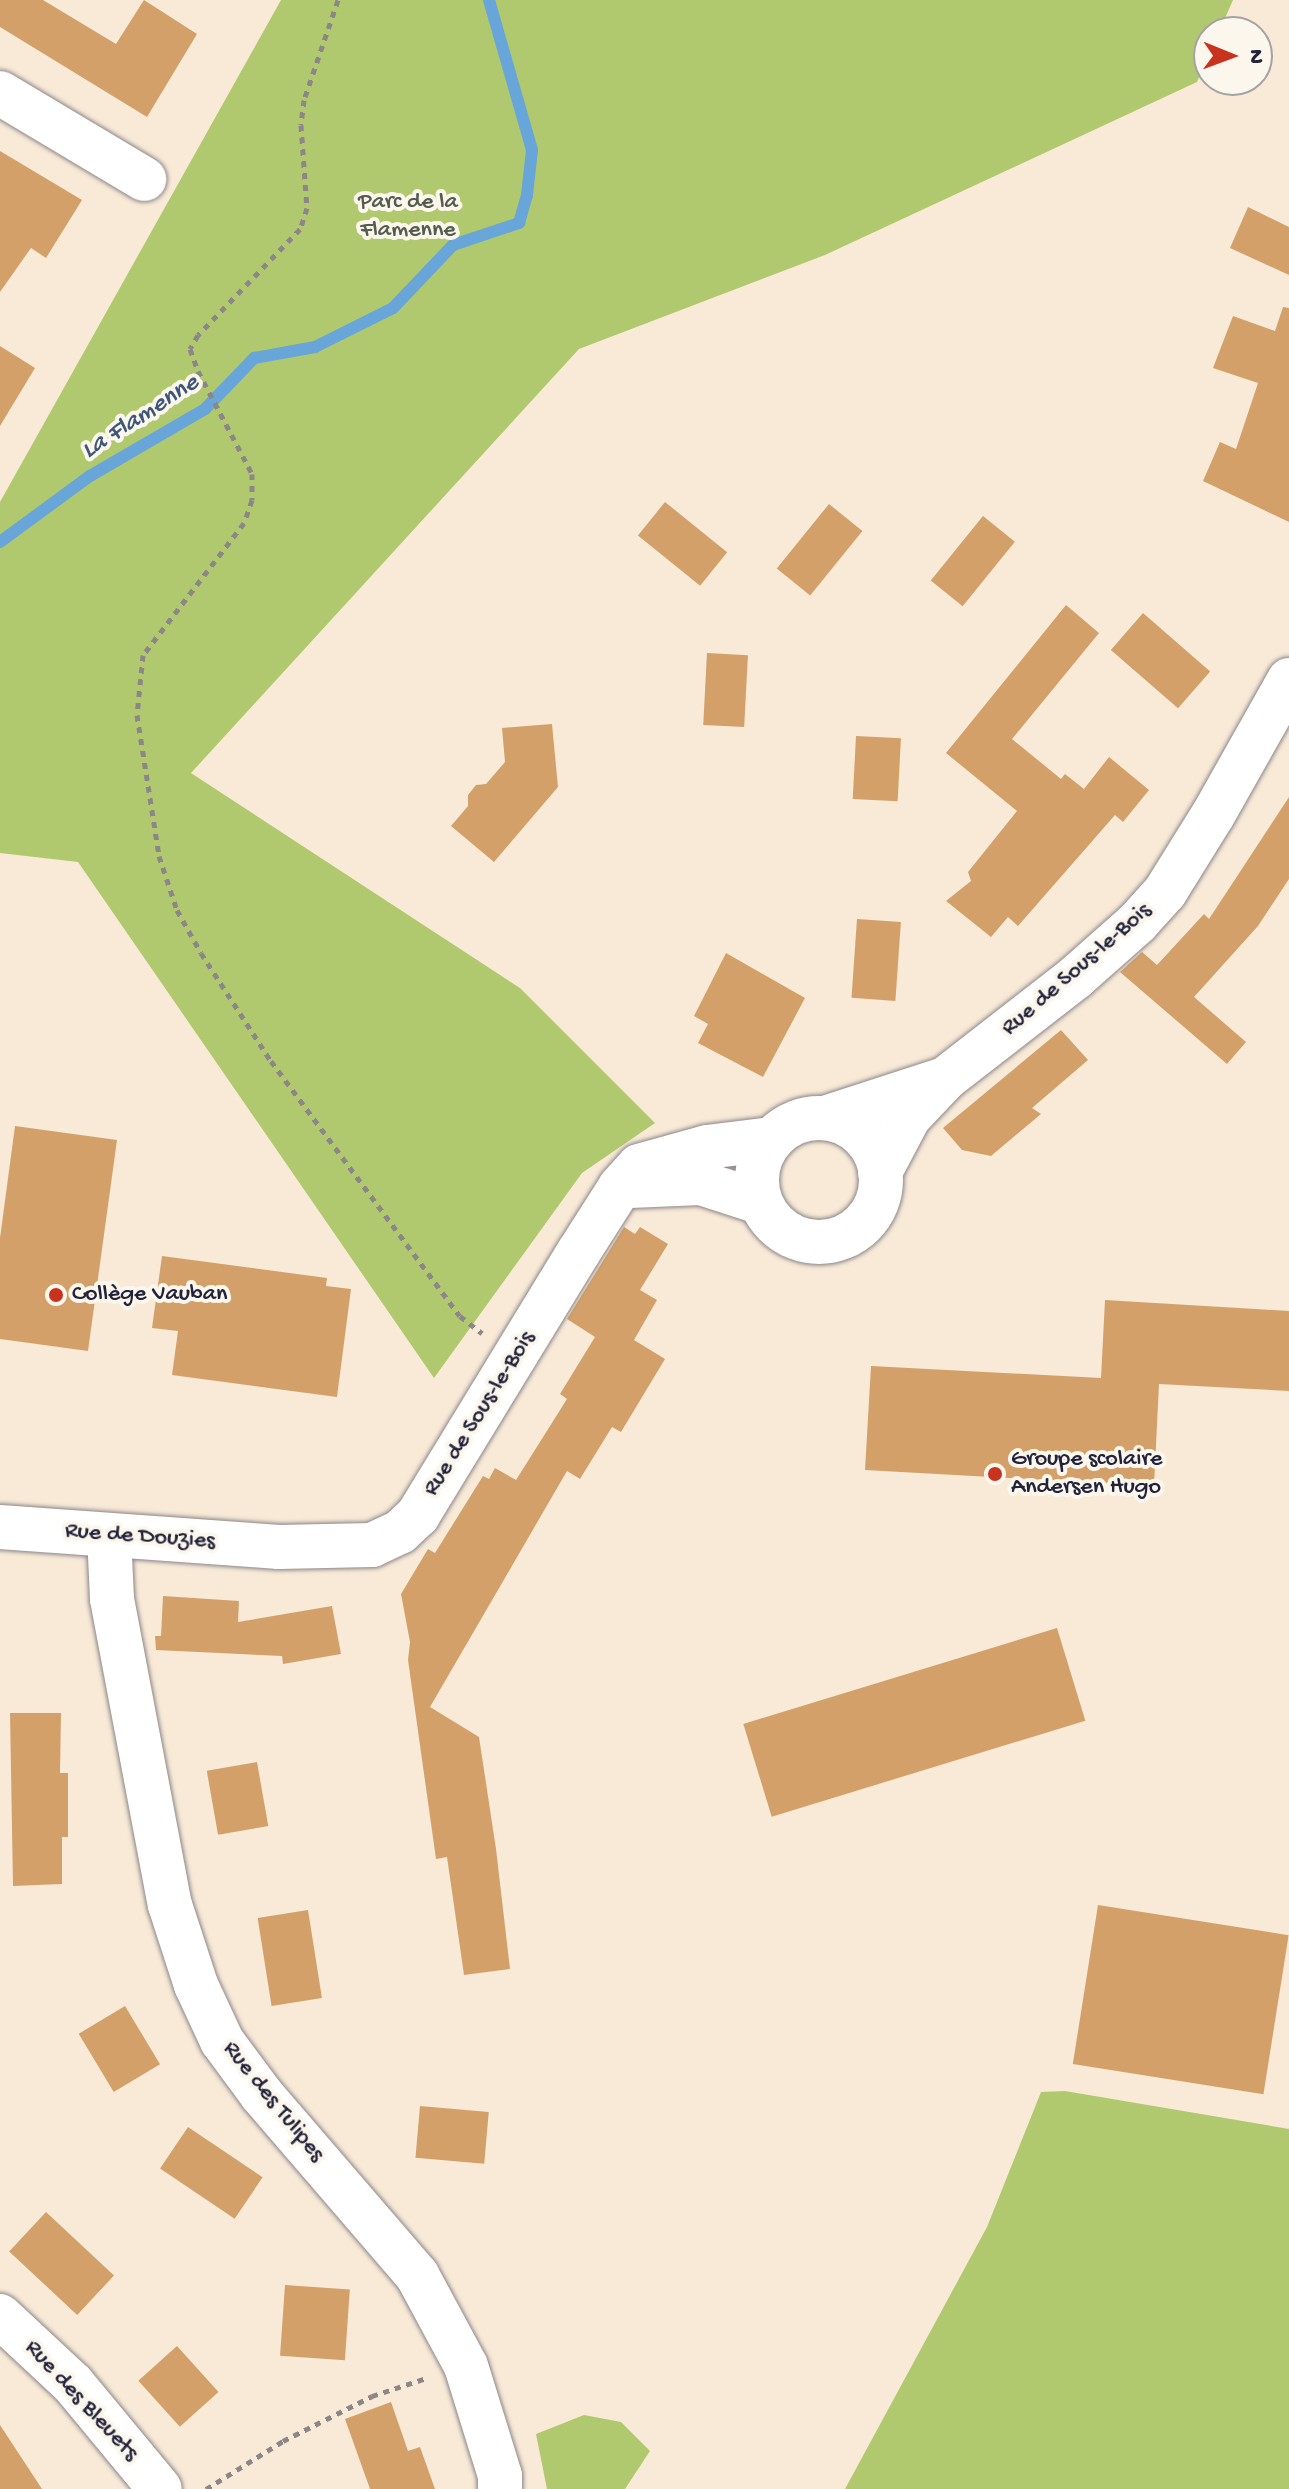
<!DOCTYPE html>
<meta charset="utf-8">
<style>
body{margin:0}
#map{position:relative;width:1289px;height:2489px;overflow:hidden;background:#f8ead7;font-family:"Gochi Hand",sans-serif}
div>[style]{position:absolute}
[style*='--x']{left:calc(var(--x)*1px);top:calc(var(--y)*1px);width:calc(var(--w)*1px);rotate:calc(var(--a)*1deg)}
.green>*{inset:0;background:#b1c96e}
.stream>*{height:12px;margin:-6px;padding:0 6px;transform-origin:6px;border-radius:6px;background:#68a5d9}
.building>*{inset:0;background:#d3a06a;transform-origin:0 0}
.path>*{height:5px;margin-top:-2.5px;transform-origin:0;background:repeating-linear-gradient(90deg,#8d8689 0 6px,transparent 0 12px)}
.roads{filter:drop-shadow(0 0 2px #8d8689) drop-shadow(0 0 2px #8d8689)}
.minor>*{height:44px;margin:-22px;padding:0 22px;transform-origin:22px;border-radius:22px;background:#fff}
.minor>.ring{margin:-22px;padding:0;box-sizing:content-box;background:none;border:44px solid #fff;border-radius:50%}
.dots>*{width:22px;height:22px;translate:-50% -50%;box-sizing:border-box;border:4px solid #fbf7ec;border-radius:50%}
span{translate:-50% -50%;white-space:nowrap;text-align:center;line-height:1.15;-webkit-text-stroke:8px #fbf7ec;paint-order:stroke}
.park-label{font-size:24px;color:#545c4d}
.street-label{font-size:24px;color:#22223b}
.poi-label{font-size:24px;color:#22223b}
.left{translate:0 -50%;text-align:left}
.water-label{font-size:26px;color:#3e567a;font-style:italic}
.north{position:absolute;left:1193px;top:16px;width:80px;height:80px;box-sizing:border-box;background:#fbf7ec;border:2px solid #a4a2a5;border-radius:50%;rotate:91deg;font-size:22px;font-weight:700;line-height:32px;text-align:center;color:#22223b}
.north::after{content:'';display:block;margin:auto;width:28px;height:36px;background:#c8321e;clip-path:polygon(50% 0,100% 100%,50% 72%,0 100%)}
</style>
<div id="map">
<div class="green">
<div style="clip-path:polygon(281px 0,1233px 0,1219px 32px,1209px 32px,1209px 54px,1197px 82px,825px 255px,579px 349px,191px 773px,520px 988px,655px 1123px,582px 1173px,434px 1378px,78px 862px,0 853px,0 502px)"></div>
<div style="clip-path:polygon(1065px 2091px,1289px 2129px,1289px 2489px,845px 2489px,987px 2227px,1041px 2092px)"></div>
<div style="clip-path:polygon(584px 2415px,621px 2422px,650px 2451px,625px 2489px,547px 2489px,536px 2434px)"></div>
</div>
<div class="stream">
<div style="--x:0;--y:542;--w:112;--a:-36.3"></div>
<div style="--x:90;--y:476;--w:133;--a:-30.2"></div>
<div style="--x:205;--y:409;--w:71;--a:-46.1"></div>
<div style="--x:254;--y:358;--w:62;--a:-10.2"></div>
<div style="--x:315;--y:347;--w:87;--a:-26.6"></div>
<div style="--x:393;--y:308;--w:87;--a:-46.4"></div>
<div style="--x:453;--y:245;--w:70;--a:-18.4"></div>
<div style="--x:519;--y:223;--w:29;--a:-74"></div>
<div style="--x:527;--y:195;--w:45;--a:-83.7"></div>
<div style="--x:532;--y:150;--w:156;--a:-106"></div>
</div>
<div class="building">
<div style="clip-path:polygon(0 0,43px 0,116px 44px,144px 0,197px 34px,147px 117px,0 27px)"></div>
<div style="clip-path:polygon(0 151px,82px 200px,46px 258px,31px 248px,0 292px)"></div>
<div style="clip-path:polygon(1248px 207px,1289px 227px,1289px 275px,1230px 248px)"></div>
<div style="clip-path:polygon(1283px 307px,1289px 308px,1289px 522px,1203px 481px,1220px 442px,1236px 449px,1258px 383px,1213px 368px,1233px 316px,1275px 331px)"></div>
<div style="clip-path:polygon(0 346px,35px 368px,0 426px)"></div>
<div style="left:665px;top:502px;width:80px;height:43px;rotate:39deg"></div>
<div style="left:829px;top:504px;width:43px;height:83px;rotate:39deg"></div>
<div style="left:983px;top:516px;width:41px;height:83px;rotate:39deg"></div>
<div style="clip-path:polygon(1066px 605px,1099px 633px,1012px 739px,1061px 779px,1065px 774px,1084px 789px,1109px 757px,1149px 790px,1123px 822px,1115px 815px,1018px 926px,1008px 917px,991px 937px,946px 901px,971px 881px,968px 872px,1017px 811px,946px 753px)"></div>
<div style="left:1143px;top:613px;width:89px;height:49px;rotate:41deg"></div>
<div style="left:707px;top:653px;width:41px;height:72px;rotate:3deg"></div>
<div style="clip-path:polygon(552px 724px,558px 787px,494px 862px,451px 826px,468px 806px,468px 795px,476px 785px,486px 784px,505px 762px,502px 728px)"></div>
<div style="left:856px;top:736px;width:45px;height:63px;rotate:3deg"></div>
<div style="clip-path:polygon(1289px 797px,1289px 879px,1258px 926px,1194px 997px,1246px 1042px,1227px 1064px,1120px 972px,1142px 952px,1157px 965px,1204px 914px,1209px 919px)"></div>
<div style="left:857px;top:919px;width:44px;height:79px;rotate:4deg"></div>
<div style="clip-path:polygon(726px 953px,805px 998px,763px 1077px,698px 1043px,708px 1024px,694px 1016px)"></div>
<div style="clip-path:polygon(1061px 1030px,1088px 1060px,1032px 1108px,1041px 1114px,991px 1156px,962px 1150px,943px 1128px)"></div>
<div style="clip-path:polygon(15px 1126px,117px 1140px,88px 1351px,0 1339px,0 1238px)"></div>
<div style="clip-path:polygon(624px 1227px,635px 1234px,640px 1227px,668px 1244px,640px 1290px,657px 1300px,634px 1340px,665px 1359px,621px 1432px,612px 1427px,580px 1479px,567px 1471px,430px 1707px,479px 1737px,496px 1849px,510px 1969px,464px 1975px,447px 1857px,436px 1859px,408px 1660px,410px 1642px,401px 1594px,428px 1549px,435px 1553px,483px 1476px,489px 1479px,495px 1468px,516px 1480px,567px 1399px,560px 1394px,595px 1337px,567px 1319px)"></div>
<div style="clip-path:polygon(162px 1256px,327px 1278px,326px 1286px,351px 1289px,337px 1397px,172px 1375px,178px 1331px,152px 1328px)"></div>
<div style="clip-path:polygon(1105px 1300px,1289px 1311px,1289px 1391px,1159px 1384px,1154px 1486px,865px 1470px,871px 1366px,1101px 1378px)"></div>
<div style="clip-path:polygon(163px 1596px,239px 1601px,238px 1622px,332px 1606px,341px 1654px,283px 1664px,282px 1656px,156px 1650px,155px 1636px,161px 1636px)"></div>
<div style="left:1057px;top:1628px;width:97px;height:328px;rotate:73deg"></div>
<div style="clip-path:polygon(10px 1713px,61px 1713px,60px 1773px,68px 1773px,68px 1837px,62px 1837px,62px 1884px,13px 1886px)"></div>
<div style="left:257px;top:1762px;width:65px;height:51px;rotate:80deg"></div>
<div style="left:1098px;top:1905px;width:193px;height:161px;rotate:9deg"></div>
<div style="left:308px;top:1910px;width:89px;height:51px;rotate:81deg"></div>
<div style="left:125px;top:2006px;width:68px;height:54px;rotate:59deg"></div>
<div style="left:420px;top:2106px;width:69px;height:52px;rotate:5deg"></div>
<div style="left:188px;top:2127px;width:90px;height:50px;rotate:34deg"></div>
<div style="left:46px;top:2212px;width:93px;height:54px;rotate:43deg"></div>
<div style="left:285px;top:2285px;width:65px;height:71px;rotate:4deg"></div>
<div style="left:177px;top:2346px;width:62px;height:52px;rotate:48deg"></div>
<div style="clip-path:polygon(391px 2402px,408px 2451px,420px 2447px,435px 2489px,370px 2489px,345px 2419px)"></div>
<div style="clip-path:polygon(0 2425px,42px 2489px,0 2489px)"></div>
</div>
<div class="path">
<div style="--x:338;--y:0;--w:106;--a:108.8"></div>
<div style="--x:304;--y:100;--w:25;--a:97"></div>
<div style="--x:301;--y:125;--w:83;--a:85.9"></div>
<div style="--x:307;--y:208;--w:22;--a:108"></div>
<div style="--x:300;--y:229;--w:147;--a:133.9"></div>
<div style="--x:198;--y:335;--w:16;--a:120"></div>
<div style="--x:190;--y:349;--w:23;--a:70"></div>
<div style="--x:198;--y:371;--w:116;--a:62.3"></div>
<div style="--x:252;--y:474;--w:26;--a:90"></div>
<div style="--x:252;--y:500;--w:24;--a:109"></div>
<div style="--x:244;--y:523;--w:166;--a:127.4"></div>
<div style="--x:143;--y:655;--w:60;--a:95.7"></div>
<div style="--x:137;--y:715;--w:143;--a:81.1"></div>
<div style="--x:159;--y:856;--w:57;--a:71.6"></div>
<div style="--x:177;--y:910;--w:49;--a:60.8"></div>
<div style="--x:201;--y:953;--w:129;--a:57.1"></div>
<div style="--x:271;--y:1061;--w:317;--a:53.5"></div>
<div style="--x:460;--y:1316;--w:28;--a:38"></div>
<div style="--x:206;--y:2489;--w:91;--a:-31.9"></div>
<div style="--x:283;--y:2441;--w:100;--a:-26.8"></div>
<div style="--x:372;--y:2396;--w:57;--a:-18.4"></div>
</div>
<div class="roads">
<div class="minor">
<div style="--x:0;--y:93;--w:168;--a:30.8"></div>
<div class="ring" style="left:757px;top:1118px;width:80px;height:80px"></div>
<div style="--x:825;--y:1118;--w:123;--a:-18"></div>
<div style="--x:880;--y:1172;--w:62;--a:-62.2"></div>
<div style="--x:909;--y:1117;--w:52;--a:-46.5"></div>
<div style="--x:945;--y:1079;--w:166;--a:-37.9"></div>
<div style="--x:1076;--y:977;--w:81;--a:-41.5"></div>
<div style="--x:1137;--y:923;--w:42;--a:-47.9"></div>
<div style="--x:1165;--y:892;--w:91;--a:-58.1"></div>
<div style="--x:1213;--y:815;--w:155;--a:-60.6"></div>
<div style="--x:630;--y:1186;--w:71;--a:-2.4"></div>
<div style="--x:701;--y:1183;--w:61;--a:18.1"></div>
<div style="--x:0;--y:1527;--w:280;--a:4.1"></div>
<div style="--x:279;--y:1547;--w:93;--a:-1.2"></div>
<div style="--x:372;--y:1545;--w:31;--a:-25"></div>
<div style="--x:400;--y:1532;--w:25;--a:-43"></div>
<div style="--x:418;--y:1515;--w:307;--a:-58.6"></div>
<div style="--x:578;--y:1253;--w:78;--a:-57.5"></div>
<div style="--x:620;--y:1187;--w:28;--a:-48"></div>
<div style="--x:639;--y:1166;--w:71;--a:-15.6"></div>
<div style="--x:707;--y:1147;--w:65;--a:-7"></div>
<div style="--x:109;--y:1535;--w:64;--a:87.3"></div>
<div style="--x:112;--y:1599;--w:311;--a:79.3"></div>
<div style="--x:170;--y:1905;--w:84;--a:72"></div>
<div style="--x:196;--y:1985;--w:62;--a:65.1"></div>
<div style="--x:222;--y:2041;--w:67;--a:53.5"></div>
<div style="--x:262;--y:2095;--w:238;--a:49.3"></div>
<div style="--x:417;--y:2275;--w:103;--a:61.7"></div>
<div style="--x:466;--y:2366;--w:115;--a:72.8"></div>
<div style="--x:500;--y:2476;--w:13;--a:90"></div>
<div style="--x:0;--y:2316;--w:100;--a:43"></div>
<div style="--x:73;--y:2384;--w:136;--a:50.4"></div>
</div>
</div>
<div class="dots">
<div style="left:56px;top:1295px;background:#c8321e"></div>
<div style="left:995px;top:1474px;background:#c8321e"></div>
</div>
<div class="park-label">
<span style="left:408px;top:217px">Parc de la<br>Flamenne</span>
</div>
<div class="street-label">
<span style="left:1077px;top:970px;rotate:-41deg">Rue de Sous-le-Bois</span>
<span style="left:480px;top:1414px;rotate:-58deg">Rue de Sous-le-Bois</span>
<span style="left:140px;top:1537px;rotate:4deg">Rue de Douzies</span>
<span style="left:273px;top:2102px;rotate:51deg">Rue des Tulipes</span>
<span style="left:81px;top:2401px;rotate:47deg">Rue des Bleuets</span>
</div>
<div class="poi-label">
<span class="left" style="left:72px;top:1295px">Collège Vauban</span>
<span class="left" style="left:1011px;top:1474px">Groupe scolaire<br>Andersen Hugo</span>
</div>
<div class="water-label">
<span style="left:141px;top:418px;rotate:-33deg">La Flamenne</span>
</div>
<div class="north">N</div>
</div>
